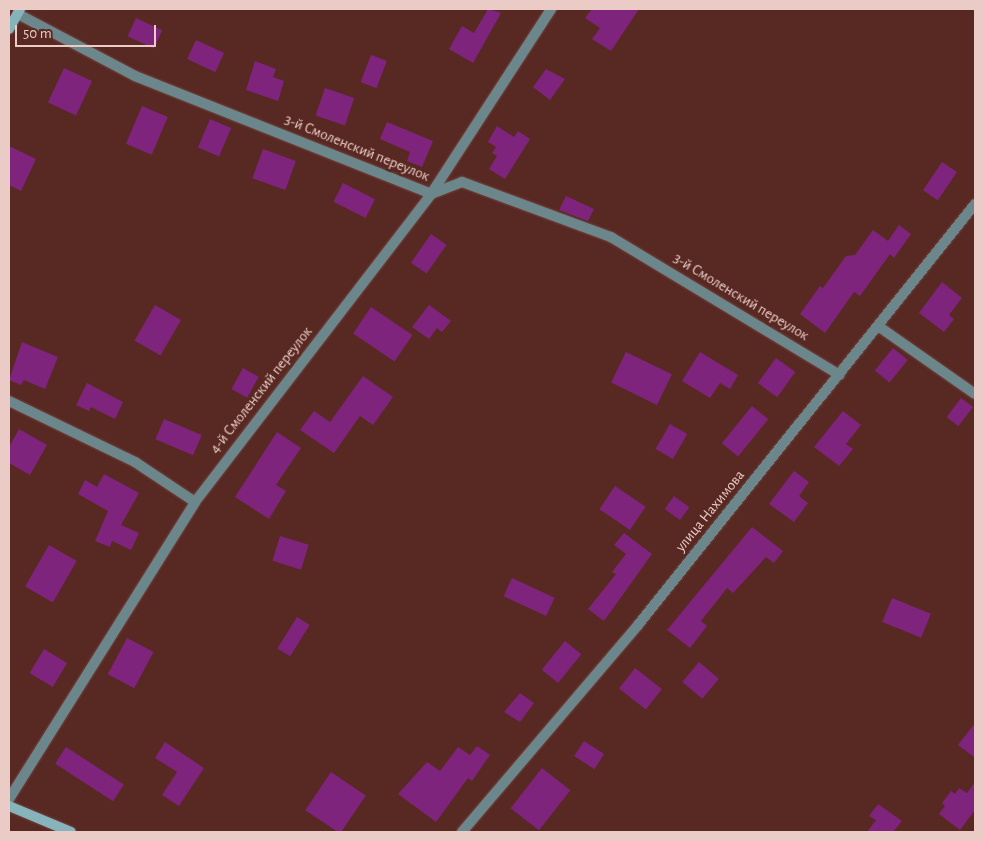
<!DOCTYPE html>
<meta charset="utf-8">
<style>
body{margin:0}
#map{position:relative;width:984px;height:841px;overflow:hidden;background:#582822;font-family:"Alegreya Sans",sans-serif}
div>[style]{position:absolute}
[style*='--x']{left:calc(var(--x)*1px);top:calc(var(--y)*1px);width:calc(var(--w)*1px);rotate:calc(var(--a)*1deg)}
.building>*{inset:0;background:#7f247c;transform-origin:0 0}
.roads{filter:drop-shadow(0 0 1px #724540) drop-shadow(0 0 1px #724540)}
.street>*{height:10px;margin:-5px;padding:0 5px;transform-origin:5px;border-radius:5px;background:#6c878c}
.secondary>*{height:10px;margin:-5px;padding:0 5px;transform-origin:5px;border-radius:5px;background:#87b4bb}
span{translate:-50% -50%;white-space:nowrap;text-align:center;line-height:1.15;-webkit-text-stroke:5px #582822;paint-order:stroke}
.street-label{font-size:15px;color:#eacbc6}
.frame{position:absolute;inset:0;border:10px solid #eacbc6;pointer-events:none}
.scale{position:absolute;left:15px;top:25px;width:141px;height:22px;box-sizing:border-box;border:2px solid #eacbc6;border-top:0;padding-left:6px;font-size:15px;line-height:18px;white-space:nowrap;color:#eacbc6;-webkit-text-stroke:4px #582822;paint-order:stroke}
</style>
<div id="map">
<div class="building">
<div style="clip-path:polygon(488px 9px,501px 13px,473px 63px,449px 49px,462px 26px,474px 33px)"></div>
<div style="clip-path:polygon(592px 9px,639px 9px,611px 51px,592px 39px,600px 28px,585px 18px)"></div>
<div style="left:136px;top:18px;width:29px;height:20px;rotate:25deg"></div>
<div style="left:196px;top:40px;width:31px;height:21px;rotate:25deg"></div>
<div style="left:371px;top:55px;width:17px;height:29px;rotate:21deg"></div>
<div style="clip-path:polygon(255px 61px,276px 69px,273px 77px,284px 81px,278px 101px,246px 90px)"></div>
<div style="left:64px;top:68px;width:31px;height:38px;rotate:25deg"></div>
<div style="clip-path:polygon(546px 69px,565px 79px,550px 100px,533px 87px)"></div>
<div style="left:325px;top:88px;width:31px;height:29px;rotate:19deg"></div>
<div style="left:142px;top:106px;width:28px;height:41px;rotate:23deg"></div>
<div style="left:210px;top:119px;width:23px;height:31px;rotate:23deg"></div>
<div style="clip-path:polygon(387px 122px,433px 141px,422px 167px,407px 161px,410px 152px,380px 139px)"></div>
<div style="clip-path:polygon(497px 126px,514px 137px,518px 131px,530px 139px,505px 179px,489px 169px,497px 156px,492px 153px,496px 147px,488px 142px)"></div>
<div style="clip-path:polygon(9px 146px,36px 159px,21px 191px,9px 185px)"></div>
<div style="left:263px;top:149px;width:35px;height:31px;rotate:20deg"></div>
<div style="left:942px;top:162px;width:18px;height:34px;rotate:34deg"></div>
<div style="left:343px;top:183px;width:36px;height:21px;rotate:27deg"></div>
<div style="clip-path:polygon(566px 196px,594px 209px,588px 221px,559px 210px)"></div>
<div style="clip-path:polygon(899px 225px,911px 234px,894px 258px,890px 254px,860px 296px,854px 292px,825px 333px,800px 314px,820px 286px,823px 288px,846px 256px,855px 255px,873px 230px,888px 241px)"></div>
<div style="left:431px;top:234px;width:19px;height:35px;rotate:35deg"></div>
<div style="clip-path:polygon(942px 282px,962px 298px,949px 315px,954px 319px,944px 332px,919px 313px)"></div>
<div style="left:155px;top:305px;width:30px;height:41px;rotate:30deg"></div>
<div style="clip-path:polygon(429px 305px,451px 321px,442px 332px,437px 328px,429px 339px,412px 327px)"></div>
<div style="left:371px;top:307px;width:50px;height:32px;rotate:34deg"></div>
<div style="clip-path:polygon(22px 342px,58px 357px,45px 389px,24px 380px,21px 385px,9px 380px)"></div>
<div style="left:893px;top:348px;width:19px;height:29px;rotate:39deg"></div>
<div style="left:626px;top:352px;width:51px;height:34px;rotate:26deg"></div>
<div style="clip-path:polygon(700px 352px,738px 375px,730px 389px,720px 383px,710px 398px,682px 381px)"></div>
<div style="left:776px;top:358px;width:24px;height:31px;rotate:36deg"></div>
<div style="left:243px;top:368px;width:18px;height:24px;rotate:29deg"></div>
<div style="clip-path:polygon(363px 376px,393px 397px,373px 425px,360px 416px,334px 453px,300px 430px,314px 411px,330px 422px)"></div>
<div style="clip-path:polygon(87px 383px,123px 402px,115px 419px,91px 407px,89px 411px,76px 405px)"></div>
<div style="left:961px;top:398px;width:15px;height:24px;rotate:37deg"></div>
<div style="left:752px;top:406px;width:21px;height:48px;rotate:39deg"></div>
<div style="clip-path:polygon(843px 411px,861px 425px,846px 444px,853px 449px,839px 466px,814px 447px)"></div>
<div style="left:164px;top:419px;width:41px;height:22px;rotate:23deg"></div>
<div style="left:670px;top:424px;width:20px;height:29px;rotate:30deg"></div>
<div style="clip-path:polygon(19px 429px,47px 445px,30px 475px,9px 463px,9px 447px)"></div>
<div style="clip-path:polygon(277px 432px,301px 448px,276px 485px,286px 491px,269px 519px,235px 497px)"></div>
<div style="clip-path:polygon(794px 471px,809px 482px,799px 496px,808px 503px,794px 522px,769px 504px)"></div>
<div style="clip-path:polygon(104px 474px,139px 493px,121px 525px,139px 533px,131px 550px,112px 541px,110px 547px,95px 541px,108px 511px,78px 494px,85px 480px,97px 487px)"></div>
<div style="left:615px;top:486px;width:37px;height:28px;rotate:34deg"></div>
<div style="left:674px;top:496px;width:19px;height:16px;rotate:36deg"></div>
<div style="clip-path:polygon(752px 527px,783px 551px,774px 563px,766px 557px,733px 593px,727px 588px,701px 621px,707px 626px,690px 648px,667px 630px)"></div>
<div style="clip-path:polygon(624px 533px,652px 554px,604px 621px,588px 609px,616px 574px,612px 572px,626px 554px,614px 545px)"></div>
<div style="left:280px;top:536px;width:30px;height:26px;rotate:17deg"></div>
<div style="left:49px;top:545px;width:32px;height:48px;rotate:30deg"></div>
<div style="left:512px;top:578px;width:47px;height:20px;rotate:25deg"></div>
<div style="left:892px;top:598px;width:42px;height:26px;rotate:22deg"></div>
<div style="left:297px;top:617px;width:15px;height:37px;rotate:32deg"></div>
<div style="left:127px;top:638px;width:30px;height:41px;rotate:28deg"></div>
<div style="left:565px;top:641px;width:21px;height:37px;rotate:39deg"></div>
<div style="left:44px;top:649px;width:27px;height:28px;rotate:31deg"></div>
<div style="left:699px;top:662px;width:26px;height:26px;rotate:40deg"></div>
<div style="left:635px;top:668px;width:34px;height:26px;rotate:38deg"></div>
<div style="clip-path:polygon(520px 693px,534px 703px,520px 722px,504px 712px)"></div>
<div style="clip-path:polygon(975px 723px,975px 758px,958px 745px)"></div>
<div style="left:584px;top:741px;width:24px;height:18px;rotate:33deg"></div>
<div style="clip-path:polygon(165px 742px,204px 768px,179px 806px,162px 795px,177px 772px,155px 758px)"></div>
<div style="clip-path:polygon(477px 746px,490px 755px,472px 781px,468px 778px,436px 822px,398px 794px,427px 762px,440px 771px,458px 747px,470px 755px)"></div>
<div style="left:66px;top:747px;width:69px;height:20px;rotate:33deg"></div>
<div style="left:542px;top:768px;width:36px;height:51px;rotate:38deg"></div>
<div style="left:331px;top:772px;width:42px;height:46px;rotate:34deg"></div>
<div style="clip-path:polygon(975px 782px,975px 810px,960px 830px,939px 814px,945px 806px,942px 803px,951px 791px,955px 794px,959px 788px,967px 793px)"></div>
<div style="clip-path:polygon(878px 804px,902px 821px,893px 832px,867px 832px,876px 820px,869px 816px)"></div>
</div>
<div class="roads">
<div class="street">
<div style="--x:18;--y:14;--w:132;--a:27.9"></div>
<div style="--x:135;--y:76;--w:319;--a:21.7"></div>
<div style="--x:431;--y:194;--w:33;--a:-21"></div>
<div style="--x:462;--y:182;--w:159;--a:20.3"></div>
<div style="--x:611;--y:237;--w:267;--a:31.1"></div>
<div style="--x:878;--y:326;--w:118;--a:35"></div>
<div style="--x:9;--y:401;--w:140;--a:25.8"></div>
<div style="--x:135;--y:462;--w:72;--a:33.7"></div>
<div style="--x:9;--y:799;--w:350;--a:-57.9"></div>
<div style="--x:195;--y:502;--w:388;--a:-52.5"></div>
<div style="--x:431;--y:194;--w:221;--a:-57"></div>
<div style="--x:462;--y:832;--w:272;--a:-49.6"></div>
<div style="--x:638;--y:625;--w:539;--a:-51.32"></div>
</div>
<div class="secondary">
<div style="--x:9;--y:29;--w:23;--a:-61"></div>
<div style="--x:9;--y:806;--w:67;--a:22.8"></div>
</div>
</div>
<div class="street-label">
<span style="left:357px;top:148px;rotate:22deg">3-й Смоленский переулок</span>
<span style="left:741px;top:297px;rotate:31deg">3-й Смоленский переулок</span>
<span style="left:261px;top:390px;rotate:-52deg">4-й Смоленский переулок</span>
<span style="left:710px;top:511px;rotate:-51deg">улица Нахимова</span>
</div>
<div class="frame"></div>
<div class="scale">50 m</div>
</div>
